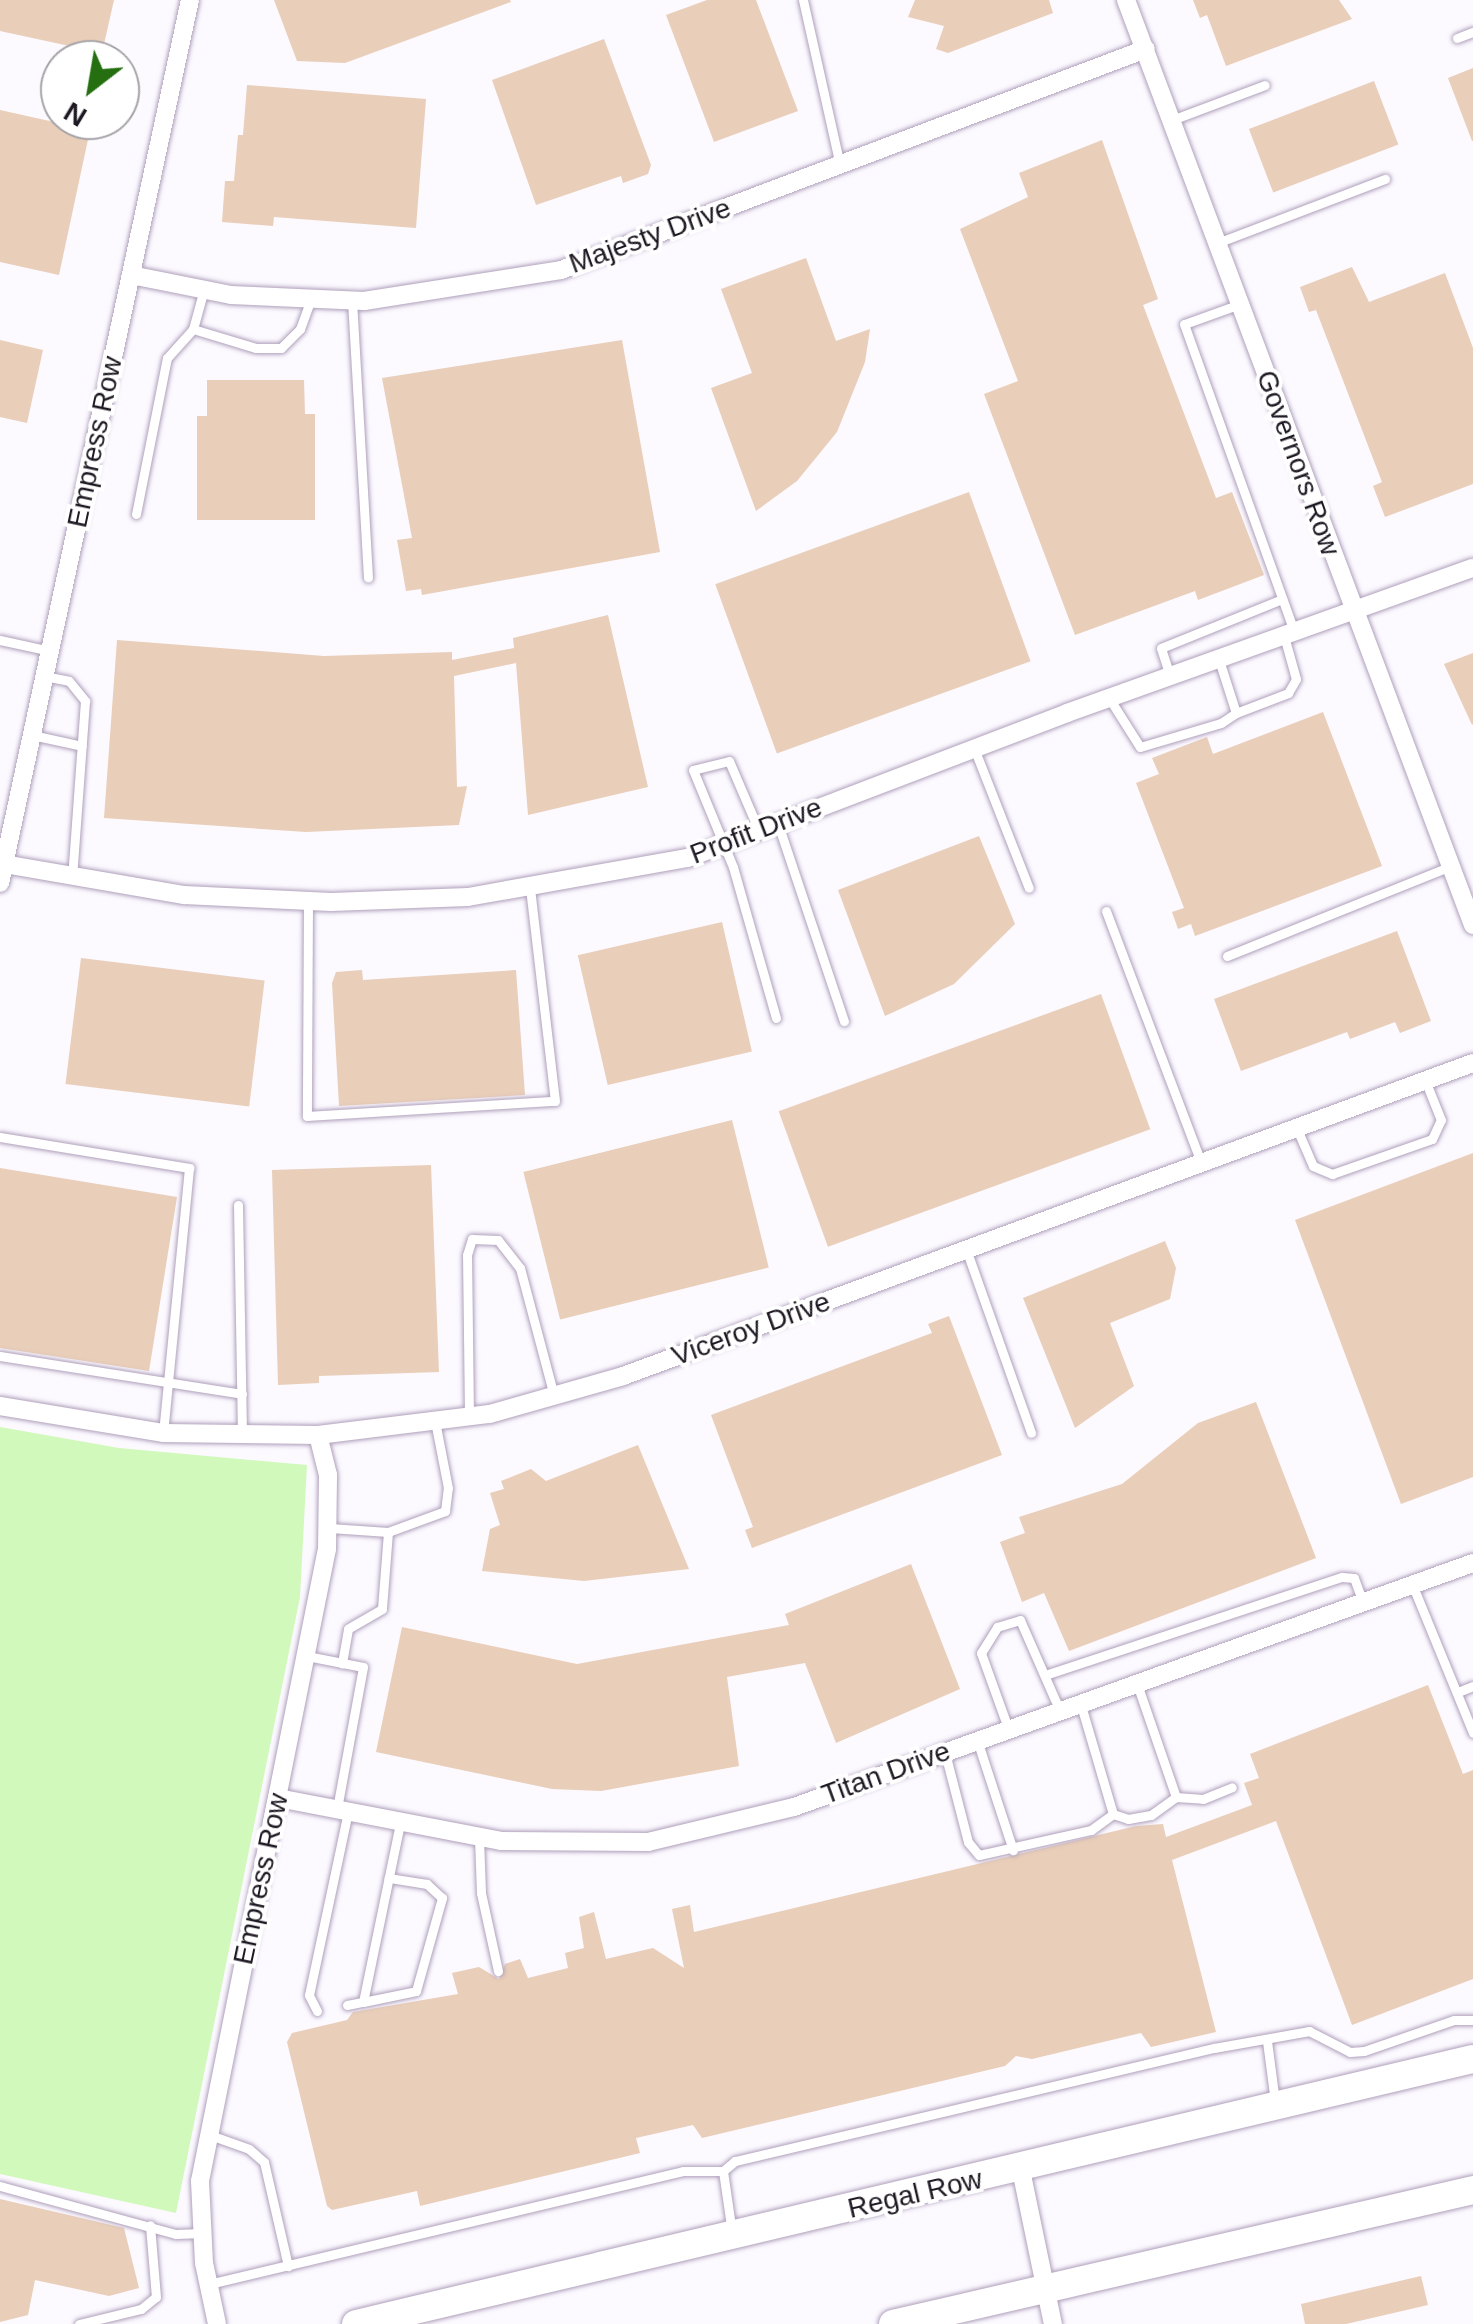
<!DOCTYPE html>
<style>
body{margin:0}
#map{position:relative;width:1473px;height:2324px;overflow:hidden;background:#fcf9ff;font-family:Helvetica,sans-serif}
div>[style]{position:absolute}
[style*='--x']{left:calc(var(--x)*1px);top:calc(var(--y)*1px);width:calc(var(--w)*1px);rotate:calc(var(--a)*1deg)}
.green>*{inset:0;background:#d0f9bb}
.building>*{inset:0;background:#e9ceb9;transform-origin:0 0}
.roads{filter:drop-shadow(0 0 2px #afa0bb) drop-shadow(0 0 2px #afa0bb)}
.lane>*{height:9px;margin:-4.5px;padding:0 4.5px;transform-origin:4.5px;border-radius:4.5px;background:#fff}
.street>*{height:18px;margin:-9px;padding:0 9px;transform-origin:9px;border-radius:9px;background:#fff}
.secondary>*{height:28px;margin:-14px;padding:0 14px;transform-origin:14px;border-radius:14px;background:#fff}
span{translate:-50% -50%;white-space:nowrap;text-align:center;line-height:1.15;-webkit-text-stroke:8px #fff;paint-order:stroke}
.street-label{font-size:28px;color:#1e1922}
.north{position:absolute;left:40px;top:40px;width:100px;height:100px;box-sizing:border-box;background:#fff;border:2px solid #a5a3a7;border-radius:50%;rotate:211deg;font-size:28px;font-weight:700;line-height:40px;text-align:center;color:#1e1922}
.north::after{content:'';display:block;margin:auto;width:35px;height:45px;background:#256f11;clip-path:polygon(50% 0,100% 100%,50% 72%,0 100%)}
</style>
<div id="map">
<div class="green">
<div style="clip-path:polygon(0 1427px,119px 1448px,307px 1465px,300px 1597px,176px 2213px,0 2174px)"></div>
</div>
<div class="building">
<div style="clip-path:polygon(0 0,114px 0,102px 53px,0 31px)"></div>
<div style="clip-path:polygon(274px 0,510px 0,511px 2px,345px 63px,297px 61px)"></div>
<div style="clip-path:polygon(707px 0,756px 0,798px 111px,714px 142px,666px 15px)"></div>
<div style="clip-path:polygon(915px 0,1049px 0,1053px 13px,948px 53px,936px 49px,944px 26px,908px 17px)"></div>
<div style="clip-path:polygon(1193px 0,1339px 0,1352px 19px,1226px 66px,1207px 15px,1200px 18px)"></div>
<div style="clip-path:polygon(604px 39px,651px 165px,648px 174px,623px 183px,621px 176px,536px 205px,492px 80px)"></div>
<div style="clip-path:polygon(1473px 68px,1473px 141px,1472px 141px,1448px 78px)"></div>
<div style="left:1374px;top:81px;width:68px;height:134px;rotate:69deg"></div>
<div style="clip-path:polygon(247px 85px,426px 99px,416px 228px,274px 217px,273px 226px,222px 222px,225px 181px,234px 181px,238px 135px,243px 135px)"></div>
<div style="clip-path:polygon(0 110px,90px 130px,59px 275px,0 262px)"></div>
<div style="clip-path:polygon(1102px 140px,1158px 299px,1143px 305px,1216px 498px,1232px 492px,1264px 575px,1198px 600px,1195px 591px,1075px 635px,984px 394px,1018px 381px,960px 229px,1028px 197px,1019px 173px)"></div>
<div style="clip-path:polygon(806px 258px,836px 341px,870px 329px,865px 362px,837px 432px,797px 481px,756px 511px,711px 388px,752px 373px,721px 289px)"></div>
<div style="clip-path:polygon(1352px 267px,1369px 302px,1445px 273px,1473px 348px,1473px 484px,1385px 517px,1373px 486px,1382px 482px,1316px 310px,1309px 312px,1300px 287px)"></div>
<div style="clip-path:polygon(0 340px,43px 350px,27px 423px,0 417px)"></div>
<div style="clip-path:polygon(622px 340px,660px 552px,422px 595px,421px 589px,406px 591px,397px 540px,412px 538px,382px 378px)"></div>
<div style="clip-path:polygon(207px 380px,304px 380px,305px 414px,315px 414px,315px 520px,197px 520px,197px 416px,207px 416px)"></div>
<div style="left:969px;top:492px;width:180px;height:270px;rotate:70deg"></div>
<div style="clip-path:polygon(608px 615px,648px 787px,528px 815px,516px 663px,454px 676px,457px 787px,467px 786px,459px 825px,306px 832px,104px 818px,117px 640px,324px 656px,452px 652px,452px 660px,514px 648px,513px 638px)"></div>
<div style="clip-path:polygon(1473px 653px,1473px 724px,1472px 725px,1444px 664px)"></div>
<div style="clip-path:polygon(1323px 712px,1382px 866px,1195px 936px,1191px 924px,1178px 929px,1172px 912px,1184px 908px,1136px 783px,1159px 774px,1152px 758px,1207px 737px,1213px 754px)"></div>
<div style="clip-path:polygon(979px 836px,1015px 924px,954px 984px,885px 1016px,838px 890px)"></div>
<div style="left:722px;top:922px;width:133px;height:148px;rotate:77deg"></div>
<div style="clip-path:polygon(1397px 931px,1431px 1021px,1400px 1033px,1395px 1022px,1350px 1039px,1347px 1032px,1241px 1071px,1214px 999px)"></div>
<div style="left:81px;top:958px;width:185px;height:127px;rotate:7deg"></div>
<div style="clip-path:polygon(362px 970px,363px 980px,516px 970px,525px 1095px,339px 1106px,332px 983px,336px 972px)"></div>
<div style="left:1101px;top:994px;width:144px;height:343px;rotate:70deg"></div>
<div style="left:732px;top:1120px;width:152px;height:215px;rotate:76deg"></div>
<div style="clip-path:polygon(1473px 1153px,1473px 1477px,1401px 1504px,1295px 1220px)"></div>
<div style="clip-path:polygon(431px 1165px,439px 1372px,319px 1376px,319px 1383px,278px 1385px,272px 1170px)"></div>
<div style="clip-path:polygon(0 1168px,177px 1197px,149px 1371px,0 1348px)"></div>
<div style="clip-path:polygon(1165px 1241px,1176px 1268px,1170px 1299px,1110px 1323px,1134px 1386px,1075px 1428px,1023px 1298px)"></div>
<div style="clip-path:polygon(949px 1316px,1002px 1455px,752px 1548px,745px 1530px,753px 1527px,711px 1415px,932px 1333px,928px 1324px)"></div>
<div style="clip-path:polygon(1256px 1402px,1316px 1558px,1069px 1651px,1044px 1593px,1022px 1602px,1000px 1542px,1025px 1533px,1019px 1517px,1122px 1484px,1198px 1423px)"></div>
<div style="clip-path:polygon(638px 1445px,689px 1569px,584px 1581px,482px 1571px,490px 1529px,500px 1525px,490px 1493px,504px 1489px,501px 1481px,531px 1469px,546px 1481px)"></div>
<div style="clip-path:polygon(911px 1564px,960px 1689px,836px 1743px,805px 1663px,727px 1677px,739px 1766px,601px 1791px,552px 1789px,376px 1752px,402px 1627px,577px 1664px,789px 1625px,785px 1614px)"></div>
<div style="clip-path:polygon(1428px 1685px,1463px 1774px,1473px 1770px,1473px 1979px,1352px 2025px,1276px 1821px,1172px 1860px,1216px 2032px,1151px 2047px,1141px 2033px,1032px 2059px,1016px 2056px,1005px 2066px,702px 2138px,693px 2125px,636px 2138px,640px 2153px,420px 2206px,417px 2191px,332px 2210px,327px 2206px,287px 2042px,292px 2033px,347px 2020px,353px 2012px,458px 1994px,452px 1973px,479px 1967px,499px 1979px,505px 1964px,520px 1959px,528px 1978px,568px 1968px,565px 1953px,584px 1948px,579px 1917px,594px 1912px,606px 1959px,653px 1948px,684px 1968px,672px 1909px,690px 1905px,694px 1932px,1136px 1826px,1163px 1824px,1166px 1837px,1252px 1805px,1244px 1783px,1259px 1778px,1250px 1754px)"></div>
<div style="clip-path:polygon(0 2199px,124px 2228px,139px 2288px,109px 2296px,35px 2280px,28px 2315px,0 2322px)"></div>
<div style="clip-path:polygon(1421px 2276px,1428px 2305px,1346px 2324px,1305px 2324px,1301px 2304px)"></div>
</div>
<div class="roads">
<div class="lane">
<div style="--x:803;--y:0;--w:169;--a:77.4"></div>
<div style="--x:1457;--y:38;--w:17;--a:-21"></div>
<div style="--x:1172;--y:120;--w:99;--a:-20.6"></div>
<div style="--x:1217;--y:243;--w:180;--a:-20.9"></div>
<div style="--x:352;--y:300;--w:278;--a:86.7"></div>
<div style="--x:1240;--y:304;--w:59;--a:160.3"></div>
<div style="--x:1184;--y:324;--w:327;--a:70.3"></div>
<div style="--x:193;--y:329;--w:66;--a:16.8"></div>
<div style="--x:256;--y:348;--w:25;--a:0"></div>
<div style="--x:281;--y:348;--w:27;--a:-45"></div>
<div style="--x:300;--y:329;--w:33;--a:-70"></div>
<div style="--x:136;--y:514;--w:159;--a:-78.8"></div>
<div style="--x:167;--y:358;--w:39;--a:-48"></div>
<div style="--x:193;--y:329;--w:41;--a:-74.6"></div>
<div style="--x:0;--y:640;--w:51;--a:12.4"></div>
<div style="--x:44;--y:676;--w:25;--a:11"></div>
<div style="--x:69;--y:681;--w:26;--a:51"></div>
<div style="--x:85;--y:701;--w:175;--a:94.2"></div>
<div style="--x:1170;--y:676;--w:29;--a:-108"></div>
<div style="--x:1161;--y:648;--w:131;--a:-22"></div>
<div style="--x:1109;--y:698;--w:58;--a:57.7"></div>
<div style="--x:1140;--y:747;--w:84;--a:-16.5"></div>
<div style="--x:1221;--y:723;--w:18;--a:-34"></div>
<div style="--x:1236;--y:713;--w:56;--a:-107.8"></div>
<div style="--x:1236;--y:713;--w:56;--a:-21"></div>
<div style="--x:1288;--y:693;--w:16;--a:-60"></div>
<div style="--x:1296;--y:679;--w:45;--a:-105.6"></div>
<div style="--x:32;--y:735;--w:51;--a:12.4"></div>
<div style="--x:974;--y:748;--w:150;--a:68.6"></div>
<div style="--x:778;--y:824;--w:208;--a:71.5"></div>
<div style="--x:759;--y:831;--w:76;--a:-113.2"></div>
<div style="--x:729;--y:761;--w:37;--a:166"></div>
<div style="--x:693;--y:770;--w:105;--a:67.6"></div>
<div style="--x:733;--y:867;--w:157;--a:74.1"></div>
<div style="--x:308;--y:902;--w:214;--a:90.3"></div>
<div style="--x:307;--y:1116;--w:248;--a:-3.5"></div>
<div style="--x:555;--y:1101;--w:215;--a:-96.7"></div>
<div style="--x:1106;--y:911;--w:268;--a:69.3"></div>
<div style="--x:1227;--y:956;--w:241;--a:-21.9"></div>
<div style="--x:1297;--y:1129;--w:40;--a:66.6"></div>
<div style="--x:1313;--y:1166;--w:21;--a:23"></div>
<div style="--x:1332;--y:1174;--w:106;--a:-19.3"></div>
<div style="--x:1432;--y:1139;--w:21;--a:-65"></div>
<div style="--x:1441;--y:1120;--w:43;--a:-111.8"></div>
<div style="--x:0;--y:1137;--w:192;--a:9.3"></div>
<div style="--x:189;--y:1168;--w:265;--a:95.6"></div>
<div style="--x:238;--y:1205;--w:229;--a:89"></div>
<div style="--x:966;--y:1249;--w:195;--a:70.5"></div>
<div style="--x:0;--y:1356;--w:245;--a:8.9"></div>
<div style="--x:469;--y:1416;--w:161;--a:-90.7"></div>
<div style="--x:467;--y:1255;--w:17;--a:-73"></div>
<div style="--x:472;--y:1239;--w:26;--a:2"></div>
<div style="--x:498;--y:1240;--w:36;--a:52"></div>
<div style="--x:520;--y:1268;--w:132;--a:75.1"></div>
<div style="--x:330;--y:1528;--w:58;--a:3.9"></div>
<div style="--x:388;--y:1532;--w:77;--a:94.5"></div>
<div style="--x:382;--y:1609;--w:39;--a:150"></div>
<div style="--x:348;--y:1629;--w:35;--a:100"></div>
<div style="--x:388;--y:1532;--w:61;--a:-20.2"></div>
<div style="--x:445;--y:1511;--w:23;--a:-83"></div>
<div style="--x:448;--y:1488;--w:68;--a:-101"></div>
<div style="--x:1412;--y:1584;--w:161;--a:67.7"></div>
<div style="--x:307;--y:1656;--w:57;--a:11.1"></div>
<div style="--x:363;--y:1667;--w:144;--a:100.4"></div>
<div style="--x:1045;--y:1675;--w:313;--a:-18.3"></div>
<div style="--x:1342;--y:1577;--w:12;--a:5"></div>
<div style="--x:1354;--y:1578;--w:23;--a:70"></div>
<div style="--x:1136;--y:1681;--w:123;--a:71"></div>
<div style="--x:1458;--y:1692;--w:16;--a:-22"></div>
<div style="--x:1080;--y:1702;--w:117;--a:73.6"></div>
<div style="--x:1008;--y:1728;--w:80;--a:-109.8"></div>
<div style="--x:981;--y:1653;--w:31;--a:-58"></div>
<div style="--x:997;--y:1627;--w:24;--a:-17"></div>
<div style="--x:1020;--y:1620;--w:97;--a:66.3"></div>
<div style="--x:977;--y:1740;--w:116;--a:71.9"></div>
<div style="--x:945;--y:1753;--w:92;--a:75.5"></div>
<div style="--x:968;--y:1842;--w:17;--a:50"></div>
<div style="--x:979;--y:1855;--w:115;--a:-12.6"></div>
<div style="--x:1091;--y:1830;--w:27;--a:-36"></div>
<div style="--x:1176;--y:1797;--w:27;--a:4"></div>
<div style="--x:1203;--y:1799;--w:31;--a:-22"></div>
<div style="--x:1113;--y:1814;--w:16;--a:18"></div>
<div style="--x:1128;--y:1819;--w:23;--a:-10"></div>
<div style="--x:1151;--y:1815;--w:31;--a:-36"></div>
<div style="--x:479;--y:1838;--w:55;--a:87.9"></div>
<div style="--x:481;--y:1893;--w:80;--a:77.7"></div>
<div style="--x:363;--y:2002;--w:54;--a:-11.7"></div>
<div style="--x:416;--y:1991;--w:97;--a:-74.4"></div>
<div style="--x:442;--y:1898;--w:21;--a:-137"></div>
<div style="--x:427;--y:1884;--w:39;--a:-171"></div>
<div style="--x:347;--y:2005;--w:16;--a:-11"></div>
<div style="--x:363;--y:2002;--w:182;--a:-78.3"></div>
<div style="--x:317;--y:2011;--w:18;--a:-117"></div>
<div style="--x:309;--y:1995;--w:188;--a:-78"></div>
<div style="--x:1267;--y:2041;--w:62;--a:82.5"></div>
<div style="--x:210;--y:2135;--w:41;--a:19.7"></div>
<div style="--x:249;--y:2149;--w:20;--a:41"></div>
<div style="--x:264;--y:2162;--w:107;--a:77"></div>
<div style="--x:723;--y:2171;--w:63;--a:81.7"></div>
<div style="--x:0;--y:2186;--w:182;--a:15.3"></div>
<div style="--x:176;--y:2234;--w:26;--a:-2"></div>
<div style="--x:209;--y:2284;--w:487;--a:-13.4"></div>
<div style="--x:683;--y:2171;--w:40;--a:0"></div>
<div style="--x:723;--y:2171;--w:16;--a:-40"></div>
<div style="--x:735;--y:2161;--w:492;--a:-13.3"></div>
<div style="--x:1214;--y:2048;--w:97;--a:-10.1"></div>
<div style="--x:1309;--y:2031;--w:46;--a:27.1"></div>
<div style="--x:1350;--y:2052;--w:14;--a:-4"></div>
<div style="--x:1364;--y:2051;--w:95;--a:-19"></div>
<div style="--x:1454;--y:2020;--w:19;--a:0"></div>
<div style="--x:79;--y:2324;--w:64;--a:-13.6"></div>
<div style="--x:141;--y:2309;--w:19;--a:-39"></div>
<div style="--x:156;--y:2297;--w:72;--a:-94.8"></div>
</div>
<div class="street">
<div style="--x:1126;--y:0;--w:988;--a:69.44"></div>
<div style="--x:131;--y:275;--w:102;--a:11.3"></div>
<div style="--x:231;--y:295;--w:133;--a:2.6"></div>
<div style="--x:364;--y:301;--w:199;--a:-8.9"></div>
<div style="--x:561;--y:270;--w:625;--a:-20.7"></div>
<div style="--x:4;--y:864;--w:183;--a:9.8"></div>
<div style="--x:184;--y:895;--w:147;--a:2.7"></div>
<div style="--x:331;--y:902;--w:137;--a:-2.1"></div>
<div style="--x:468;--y:897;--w:223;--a:-10.1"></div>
<div style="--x:688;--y:858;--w:406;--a:-20.9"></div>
<div style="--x:1067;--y:713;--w:431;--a:-19.7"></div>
<div style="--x:0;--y:883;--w:903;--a:-77.86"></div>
<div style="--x:0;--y:1406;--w:165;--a:9.4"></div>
<div style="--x:163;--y:1433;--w:155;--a:0.7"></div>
<div style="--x:318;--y:1435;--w:173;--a:-7"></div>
<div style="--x:490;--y:1414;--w:138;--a:-15.9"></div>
<div style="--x:623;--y:1376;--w:906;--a:-20.22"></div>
<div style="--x:278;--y:1798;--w:227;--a:10.9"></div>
<div style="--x:501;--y:1841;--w:147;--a:0.4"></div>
<div style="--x:648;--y:1842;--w:150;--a:-13.5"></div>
<div style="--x:794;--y:1807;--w:722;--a:-19.77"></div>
<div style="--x:1021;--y:2170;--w:157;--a:78.3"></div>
<div style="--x:217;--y:2324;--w:62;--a:-102"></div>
<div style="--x:204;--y:2263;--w:82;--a:-92.8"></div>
<div style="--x:200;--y:2181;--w:645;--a:-78.64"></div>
<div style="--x:327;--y:1549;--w:74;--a:-89.2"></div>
<div style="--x:328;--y:1475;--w:41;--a:-104"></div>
</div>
<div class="secondary">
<div style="--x:356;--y:2324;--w:1148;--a:-13.35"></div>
<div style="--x:893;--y:2324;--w:595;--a:-13.01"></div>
</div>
</div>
<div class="street-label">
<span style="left:650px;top:236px;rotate:-20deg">Majesty Drive</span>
<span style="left:95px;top:442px;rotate:-78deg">Empress Row</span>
<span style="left:1298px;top:463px;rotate:70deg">Governors Row</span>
<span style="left:756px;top:831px;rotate:-21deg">Profit Drive</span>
<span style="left:751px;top:1329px;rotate:-20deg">Viceroy Drive</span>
<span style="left:886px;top:1773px;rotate:-20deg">Titan Drive</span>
<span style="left:261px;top:1879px;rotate:-78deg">Empress Row</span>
<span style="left:915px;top:2194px;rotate:-13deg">Regal Row</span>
</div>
<div class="north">N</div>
</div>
